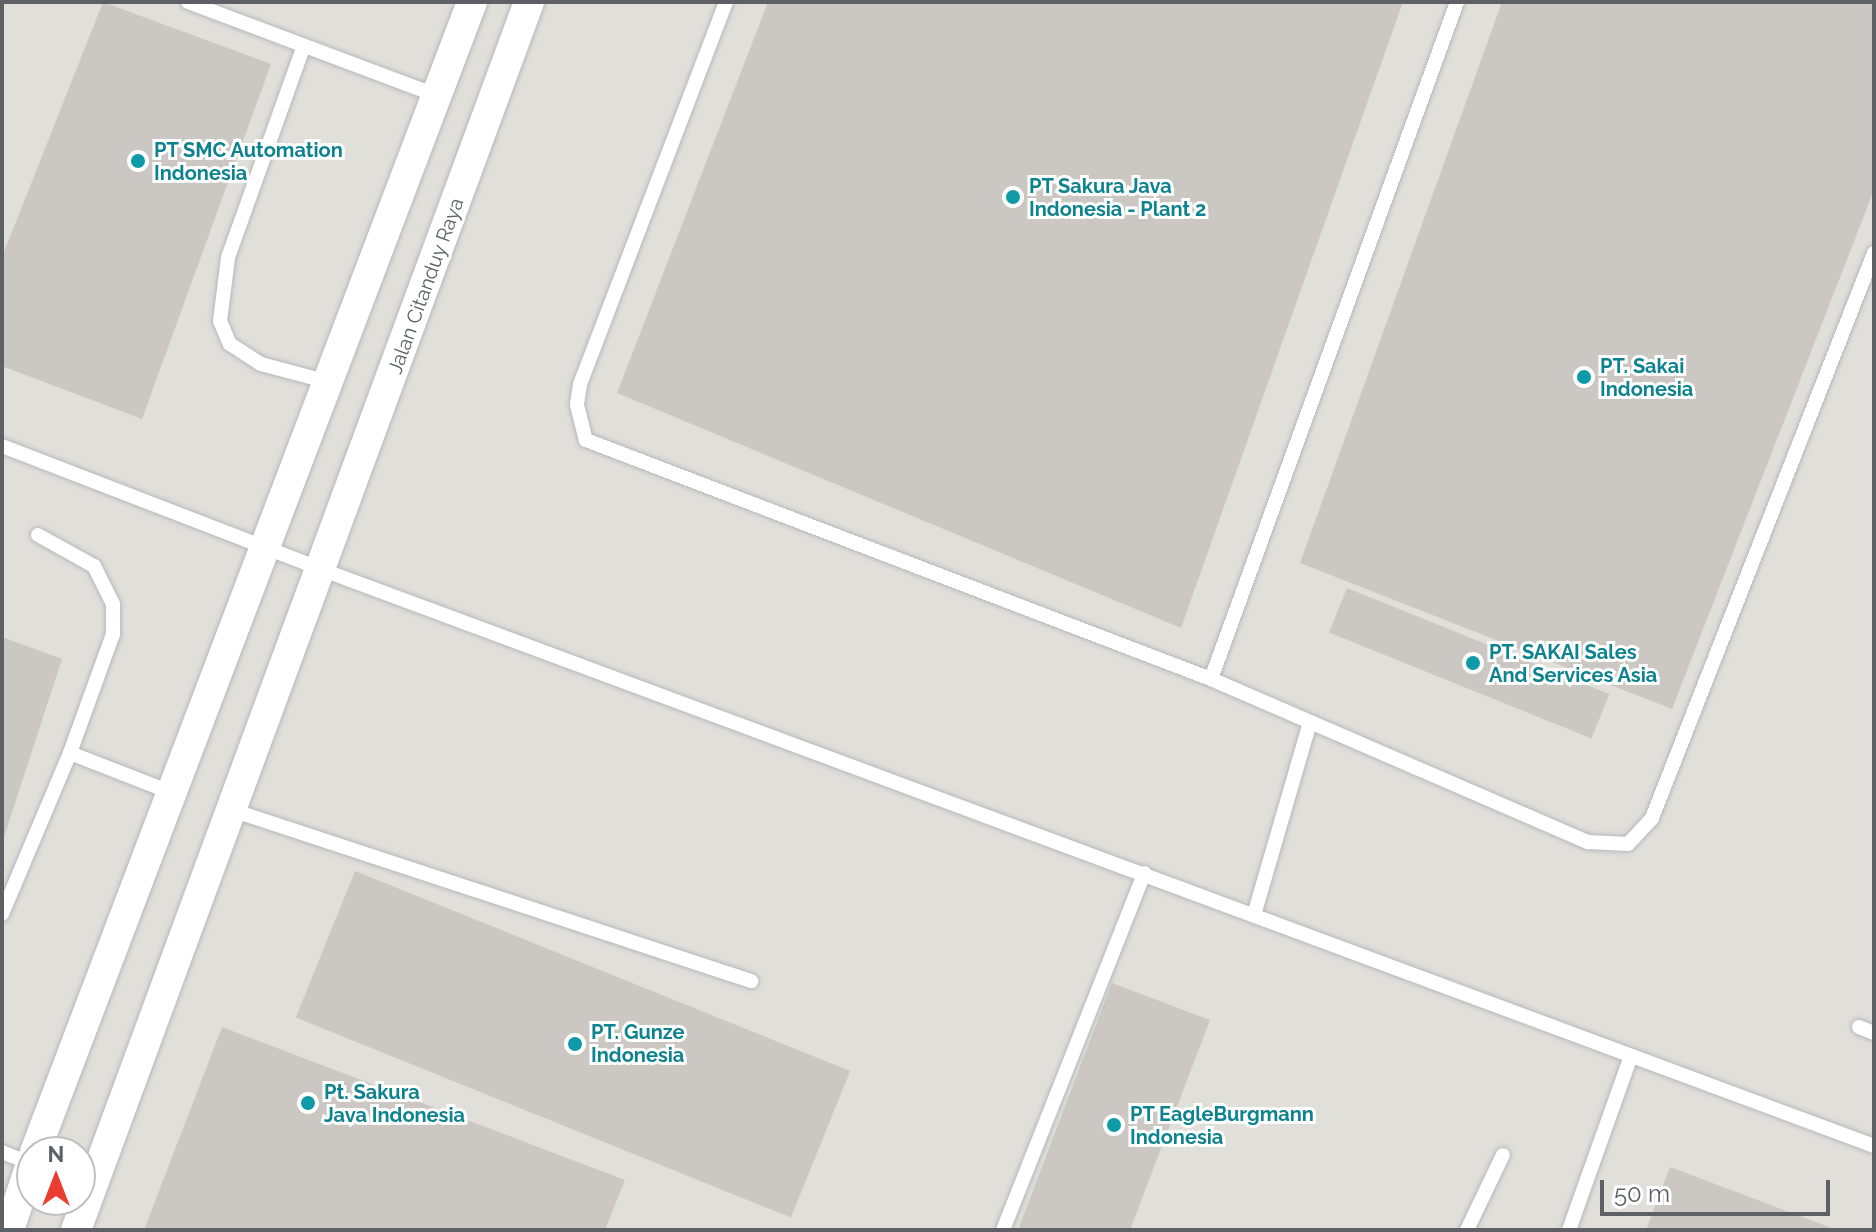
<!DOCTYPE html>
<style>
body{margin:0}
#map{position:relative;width:1876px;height:1232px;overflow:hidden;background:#f0ede6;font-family:Raleway,sans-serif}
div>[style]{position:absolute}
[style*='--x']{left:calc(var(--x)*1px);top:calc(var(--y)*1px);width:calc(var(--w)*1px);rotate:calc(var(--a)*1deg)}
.industrial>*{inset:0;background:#e1dfda}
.building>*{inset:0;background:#cbc8c3;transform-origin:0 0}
.roads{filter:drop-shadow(0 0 2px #b6b8bc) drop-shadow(0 0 2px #b6b8bc)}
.lane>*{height:14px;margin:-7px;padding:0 7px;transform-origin:7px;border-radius:7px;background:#fff}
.street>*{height:30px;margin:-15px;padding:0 15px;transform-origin:15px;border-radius:15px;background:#fff}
.dots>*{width:22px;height:22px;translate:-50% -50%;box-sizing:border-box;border:4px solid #fff;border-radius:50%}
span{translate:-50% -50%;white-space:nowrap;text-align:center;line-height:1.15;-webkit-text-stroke:6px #fff;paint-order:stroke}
.culture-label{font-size:20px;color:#0d838f;font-weight:700}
.left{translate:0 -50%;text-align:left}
.street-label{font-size:20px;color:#5d6166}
.frame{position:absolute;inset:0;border:4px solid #5d6166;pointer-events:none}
.north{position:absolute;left:16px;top:1136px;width:80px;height:80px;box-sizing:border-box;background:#fff;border:2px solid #bec0c2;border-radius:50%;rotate:0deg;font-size:22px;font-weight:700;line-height:32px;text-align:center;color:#5d6166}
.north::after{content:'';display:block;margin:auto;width:28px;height:36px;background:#ea3c31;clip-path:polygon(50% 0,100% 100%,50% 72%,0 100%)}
.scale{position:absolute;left:1600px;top:1180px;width:230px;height:36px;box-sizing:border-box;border:4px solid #5d6166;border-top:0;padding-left:10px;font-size:24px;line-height:28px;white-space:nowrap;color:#5d6166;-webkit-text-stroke:6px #fff;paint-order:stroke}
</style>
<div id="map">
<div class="industrial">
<div style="clip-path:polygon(evenodd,2px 2px,1874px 2px,1874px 1230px,2px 1230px,2px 2px,32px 1152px,80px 1152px,80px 1200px,32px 1200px,32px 1152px)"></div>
</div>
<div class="building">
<div style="clip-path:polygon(103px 2px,271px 64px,142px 419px,2px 366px,2px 257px)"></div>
<div style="clip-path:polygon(768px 2px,1403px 2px,1181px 628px,617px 393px)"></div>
<div style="clip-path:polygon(1502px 2px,1874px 2px,1874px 190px,1672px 709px,1300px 563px)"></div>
<div style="left:1347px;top:588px;width:283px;height:48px;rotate:22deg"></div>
<div style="clip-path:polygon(2px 637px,62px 659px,3px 840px,2px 840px)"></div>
<div style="left:355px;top:871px;width:534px;height:158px;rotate:22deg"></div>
<div style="clip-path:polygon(1112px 983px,1210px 1020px,1130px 1230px,1018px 1230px)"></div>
<div style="clip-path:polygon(222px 1027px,625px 1180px,605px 1230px,144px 1230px)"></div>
<div style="clip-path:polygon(1670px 1167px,1837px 1230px,1646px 1230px)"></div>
</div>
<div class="roads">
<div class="lane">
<div style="--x:188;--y:2;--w:262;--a:20.6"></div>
<div style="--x:726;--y:2;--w:410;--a:110.9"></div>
<div style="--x:580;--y:385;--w:20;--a:99"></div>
<div style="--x:577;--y:405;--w:36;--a:76"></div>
<div style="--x:586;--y:440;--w:669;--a:20.93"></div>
<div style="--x:1211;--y:679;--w:411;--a:23.4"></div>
<div style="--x:1588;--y:842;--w:40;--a:2.9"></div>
<div style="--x:1628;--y:844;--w:35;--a:-47"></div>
<div style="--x:1652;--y:818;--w:607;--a:-68.55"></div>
<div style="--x:303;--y:48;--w:223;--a:109.7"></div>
<div style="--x:228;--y:258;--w:64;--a:97.2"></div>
<div style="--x:220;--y:321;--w:25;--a:67"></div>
<div style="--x:230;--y:344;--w:37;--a:33"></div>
<div style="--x:261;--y:364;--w:66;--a:14.9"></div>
<div style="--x:2;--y:446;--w:344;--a:21.1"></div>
<div style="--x:323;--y:570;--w:1655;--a:20.37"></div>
<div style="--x:38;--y:535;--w:64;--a:29"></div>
<div style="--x:94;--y:566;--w:42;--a:63.4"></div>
<div style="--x:113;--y:604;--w:30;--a:90"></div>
<div style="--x:113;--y:634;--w:127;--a:109.9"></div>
<div style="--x:70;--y:753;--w:107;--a:21.3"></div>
<div style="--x:1211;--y:679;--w:720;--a:-70.03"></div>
<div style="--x:229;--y:809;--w:550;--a:18.24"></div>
<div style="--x:2;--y:914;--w:175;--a:-67.1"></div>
<div style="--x:1254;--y:915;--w:201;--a:-73.8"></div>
<div style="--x:1859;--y:1027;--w:16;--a:22"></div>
<div style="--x:2;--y:1152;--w:31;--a:22"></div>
<div style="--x:1003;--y:1230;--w:384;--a:-68.4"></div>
<div style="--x:1467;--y:1230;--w:83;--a:-64.4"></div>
<div style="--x:1569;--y:1230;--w:185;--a:-70.4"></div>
</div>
<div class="street">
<div style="--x:35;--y:1152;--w:1230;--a:-69.19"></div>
<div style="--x:9;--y:1230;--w:73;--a:-71.6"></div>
<div style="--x:76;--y:1230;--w:1309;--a:-69.75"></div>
</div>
</div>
<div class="dots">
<div style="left:138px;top:161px;background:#0f9aa8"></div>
<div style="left:1013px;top:197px;background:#0f9aa8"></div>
<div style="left:1584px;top:377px;background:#0f9aa8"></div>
<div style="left:1473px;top:663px;background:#0f9aa8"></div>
<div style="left:575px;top:1044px;background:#0f9aa8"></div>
<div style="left:308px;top:1103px;background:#0f9aa8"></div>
<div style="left:1114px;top:1125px;background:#0f9aa8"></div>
</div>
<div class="culture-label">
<span class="left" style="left:154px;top:162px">PT SMC Automation<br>Indonesia</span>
<span class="left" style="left:1029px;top:198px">PT Sakura Java<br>Indonesia - Plant 2</span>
<span class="left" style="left:1600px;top:378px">PT. Sakai<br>Indonesia</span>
<span class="left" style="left:1489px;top:664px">PT. SAKAI Sales<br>And Services Asia</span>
<span class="left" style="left:591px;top:1044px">PT. Gunze<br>Indonesia</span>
<span class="left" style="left:324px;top:1104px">Pt. Sakura<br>Java Indonesia</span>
<span class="left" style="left:1130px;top:1126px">PT EagleBurgmann<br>Indonesia</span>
</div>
<div class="street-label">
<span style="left:426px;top:286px;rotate:-70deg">Jalan Citanduy Raya</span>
</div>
<div class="frame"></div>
<div class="north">N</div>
<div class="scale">50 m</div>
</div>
